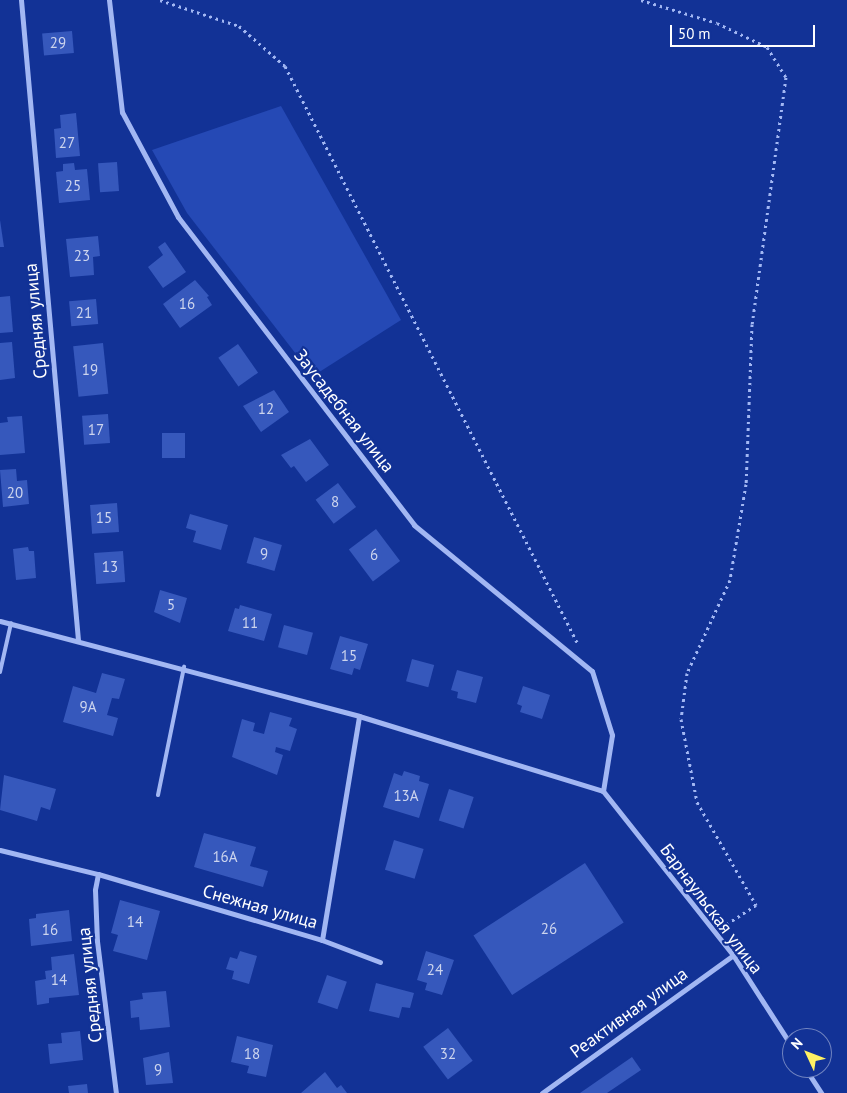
<!DOCTYPE html>
<meta charset="utf-8">
<style>
body{margin:0}
#map{position:relative;width:847px;height:1093px;overflow:hidden;background:#123296;font-family:"PT Sans",sans-serif}
div>[style]{position:absolute}
[style*='--x']{left:calc(var(--x)*1px);top:calc(var(--y)*1px);width:calc(var(--w)*1px);rotate:calc(var(--a)*1deg)}
.green>*{inset:0;background:#2549b5}
.building>*{inset:0;background:#3658bc;transform-origin:0 0}
.path>*{height:3px;margin-top:-1.5px;transform-origin:0;background:repeating-linear-gradient(90deg,#a2b7f3 0 2.5px,transparent 0 6.5px)}
.service>*{height:4px;margin:-2px;padding:0 2px;transform-origin:2px;border-radius:2px;background:#a2b7f3}
.minor>*{height:5px;margin:-2.5px;padding:0 2.5px;transform-origin:2.5px;border-radius:2.5px;background:#a2b7f3}
span{translate:-50% -50%;white-space:nowrap;text-align:center;line-height:1.15;-webkit-text-stroke:4.5px #123296;paint-order:stroke}
.number-label{font-size:15px;color:#cdd5ee}
.number-label span{-webkit-text-stroke-width:0}
.street-label{font-size:18px;color:#fff}
.north{position:absolute;left:782px;top:1028px;width:50px;height:50px;box-sizing:border-box;background:#123296;border:1px solid #7184c0;border-radius:50%;rotate:313deg;font-size:14px;font-weight:700;line-height:20px;text-align:center;color:#fff}
.north::after{content:'';display:block;margin:auto;width:18px;height:22px;background:#fff164;clip-path:polygon(50% 0,100% 100%,50% 72%,0 100%)}
.scale{position:absolute;left:670px;top:25px;width:145px;height:22px;box-sizing:border-box;border:2px solid #fff;border-top:0;padding-left:6px;font-size:15px;line-height:18px;white-space:nowrap;color:#fff;-webkit-text-stroke:4px #123296;paint-order:stroke}
</style>
<div id="map">
<div class="green">
<div style="clip-path:polygon(281px 106px,401px 320px,313px 376px,187px 213px,152px 150px)"></div>
</div>
<div class="building">
<div style="left:72px;top:31px;width:22px;height:30px;rotate:85deg"></div>
<div style="clip-path:polygon(76px 113px,80px 156px,56px 158px,54px 129px,61px 128px,60px 115px)"></div>
<div style="left:117px;top:162px;width:29px;height:19px;rotate:86deg"></div>
<div style="clip-path:polygon(74px 163px,75px 170px,87px 169px,90px 200px,59px 203px,56px 172px,63px 171px,63px 164px)"></div>
<div style="clip-path:polygon(0 220px,4px 247px,0 247px)"></div>
<div style="clip-path:polygon(98px 236px,100px 256px,93px 257px,94px 275px,70px 277px,66px 239px)"></div>
<div style="clip-path:polygon(165px 242px,186px 272px,163px 288px,148px 267px,163px 255px,158px 247px)"></div>
<div style="clip-path:polygon(195px 280px,209px 296px,207px 297px,212px 305px,180px 328px,163px 304px)"></div>
<div style="clip-path:polygon(10px 296px,13px 332px,0 333px,0 297px)"></div>
<div style="left:96px;top:299px;width:25px;height:27px;rotate:85deg"></div>
<div style="clip-path:polygon(12px 342px,15px 378px,0 380px,0 343px)"></div>
<div style="left:103px;top:343px;width:51px;height:30px;rotate:84deg"></div>
<div style="left:238px;top:344px;width:35px;height:24px;rotate:55deg"></div>
<div style="clip-path:polygon(274px 390px,289px 412px,261px 432px,243px 406px)"></div>
<div style="left:108px;top:414px;width:29px;height:26px;rotate:86deg"></div>
<div style="clip-path:polygon(22px 416px,25px 453px,0 455px,0 423px,8px 422px,7px 417px)"></div>
<div style="left:185px;top:433px;width:25px;height:23px;rotate:90deg"></div>
<div style="clip-path:polygon(310px 439px,329px 465px,306px 482px,294px 466px,291px 468px,281px 455px)"></div>
<div style="clip-path:polygon(16px 469px,17px 481px,27px 480px,29px 504px,3px 507px,0 470px)"></div>
<div style="left:338px;top:483px;width:30px;height:28px;rotate:53deg"></div>
<div style="left:117px;top:503px;width:29px;height:27px;rotate:86deg"></div>
<div style="clip-path:polygon(190px 514px,228px 525px,221px 550px,193px 542px,196px 531px,186px 528px)"></div>
<div style="left:376px;top:529px;width:40px;height:34px;rotate:53deg"></div>
<div style="left:254px;top:537px;width:29px;height:27px;rotate:16deg"></div>
<div style="clip-path:polygon(28px 547px,29px 551px,34px 551px,36px 578px,16px 580px,13px 549px)"></div>
<div style="left:123px;top:551px;width:31px;height:29px;rotate:86deg"></div>
<div style="clip-path:polygon(160px 590px,187px 598px,180px 623px,154px 612px)"></div>
<div style="clip-path:polygon(240px 605px,272px 614px,264px 641px,228px 631px,235px 608px,239px 609px)"></div>
<div style="left:284px;top:625px;width:30px;height:23px;rotate:15deg"></div>
<div style="clip-path:polygon(340px 636px,368px 644px,360px 670px,354px 668px,352px 675px,330px 669px)"></div>
<div style="left:412px;top:659px;width:23px;height:23px;rotate:15deg"></div>
<div style="clip-path:polygon(457px 670px,483px 677px,476px 703px,457px 698px,458px 692px,451px 690px)"></div>
<div style="clip-path:polygon(102px 673px,125px 679px,119px 699px,112px 698px,107px 715px,118px 718px,113px 736px,63px 722px,73px 686px,96px 693px)"></div>
<div style="clip-path:polygon(523px 686px,550px 695px,542px 719px,520px 712px,522px 706px,517px 704px)"></div>
<div style="clip-path:polygon(270px 712px,292px 718px,289px 726px,297px 729px,290px 751px,276px 747px,275px 752px,283px 755px,277px 775px,232px 757px,242px 719px,255px 723px,253px 731px,264px 734px)"></div>
<div style="clip-path:polygon(404px 771px,420px 776px,419px 781px,429px 784px,419px 818px,383px 807px,394px 773px,402px 776px)"></div>
<div style="clip-path:polygon(4px 775px,56px 789px,50px 810px,41px 807px,37px 821px,0 810px)"></div>
<div style="left:449px;top:789px;width:26px;height:33px;rotate:18deg"></div>
<div style="clip-path:polygon(204px 833px,256px 847px,250px 866px,268px 871px,263px 887px,194px 867px)"></div>
<div style="left:394px;top:840px;width:31px;height:31px;rotate:17deg"></div>
<div style="left:585px;top:863px;width:71px;height:133px;rotate:57deg"></div>
<div style="clip-path:polygon(120px 900px,160px 911px,147px 960px,113px 951px,118px 935px,111px 933px)"></div>
<div style="clip-path:polygon(69px 910px,72px 941px,31px 946px,29px 919px,36px 918px,36px 914px)"></div>
<div style="clip-path:polygon(240px 951px,257px 956px,249px 984px,232px 979px,234px 971px,226px 969px,230px 957px,237px 959px)"></div>
<div style="clip-path:polygon(426px 951px,454px 960px,442px 995px,425px 990px,427px 983px,417px 980px)"></div>
<div style="clip-path:polygon(74px 954px,79px 995px,49px 998px,49px 1003px,37px 1005px,35px 981px,46px 979px,45px 971px,52px 970px,51px 957px)"></div>
<div style="left:327px;top:975px;width:21px;height:29px;rotate:19deg"></div>
<div style="clip-path:polygon(376px 983px,414px 993px,410px 1008px,402px 1007px,399px 1018px,369px 1011px)"></div>
<div style="clip-path:polygon(166px 991px,170px 1027px,140px 1030px,139px 1017px,131px 1018px,130px 1001px,143px 999px,142px 993px)"></div>
<div style="left:448px;top:1028px;width:41px;height:31px;rotate:53deg"></div>
<div style="clip-path:polygon(80px 1031px,83px 1060px,50px 1064px,48px 1044px,62px 1043px,61px 1033px)"></div>
<div style="clip-path:polygon(237px 1036px,273px 1045px,266px 1077px,247px 1073px,249px 1066px,231px 1062px)"></div>
<div style="clip-path:polygon(169px 1052px,173px 1083px,146px 1085px,143px 1058px)"></div>
<div style="clip-path:polygon(632px 1057px,641px 1070px,607px 1093px,580px 1093px)"></div>
<div style="clip-path:polygon(325px 1072px,337px 1088px,341px 1085px,347px 1093px,301px 1093px)"></div>
<div style="clip-path:polygon(87px 1084px,88px 1093px,69px 1093px,68px 1086px)"></div>
</div>
<div class="path">
<div style="--x:160;--y:0;--w:83;--a:18.2"></div>
<div style="--x:239;--y:26;--w:61;--a:41"></div>
<div style="--x:285;--y:66;--w:646;--a:63.12"></div>
<div style="--x:641;--y:0;--w:79;--a:16.8"></div>
<div style="--x:717;--y:23;--w:55;--a:25.6"></div>
<div style="--x:767;--y:47;--w:36;--a:58"></div>
<div style="--x:786;--y:77;--w:249;--a:97.8"></div>
<div style="--x:752;--y:324;--w:160;--a:92.1"></div>
<div style="--x:746;--y:484;--w:97;--a:99.5"></div>
<div style="--x:730;--y:580;--w:102;--a:114.8"></div>
<div style="--x:687;--y:673;--w:46;--a:97.4"></div>
<div style="--x:681;--y:719;--w:85;--a:79.1"></div>
<div style="--x:697;--y:802;--w:119;--a:60.2"></div>
<div style="--x:756;--y:905;--w:38;--a:147"></div>
</div>
<div class="service">
<div style="--x:0;--y:672;--w:50;--a:-77.3"></div>
<div style="--x:158;--y:795;--w:131;--a:-78.5"></div>
</div>
<div class="minor">
<div style="--x:21;--y:0;--w:643;--a:84.91"></div>
<div style="--x:109;--y:0;--w:113;--a:83.4"></div>
<div style="--x:122;--y:112;--w:119;--a:61.9"></div>
<div style="--x:178;--y:217;--w:388;--a:52.5"></div>
<div style="--x:414;--y:525;--w:230;--a:39.4"></div>
<div style="--x:592;--y:671;--w:67;--a:72.6"></div>
<div style="--x:612;--y:735;--w:57;--a:99.1"></div>
<div style="--x:0;--y:621;--w:371;--a:14.8"></div>
<div style="--x:359;--y:716;--w:255;--a:17.1"></div>
<div style="--x:603;--y:791;--w:209;--a:51.6"></div>
<div style="--x:733;--y:955;--w:109;--a:57.3"></div>
<div style="--x:0;--y:850;--w:101;--a:13.8"></div>
<div style="--x:98;--y:874;--w:234;--a:16.4"></div>
<div style="--x:322;--y:940;--w:227;--a:-80.6"></div>
<div style="--x:98;--y:874;--w:16;--a:101"></div>
<div style="--x:95;--y:890;--w:51;--a:87.8"></div>
<div style="--x:97;--y:941;--w:153;--a:82.9"></div>
<div style="--x:322;--y:940;--w:62;--a:20.8"></div>
<div style="--x:805;--y:1068;--w:30;--a:57"></div>
<div style="--x:542;--y:1093;--w:236;--a:-35.8"></div>
</div>
<div class="number-label">
<span style="left:58px;top:43px">29</span>
<span style="left:67px;top:143px">27</span>
<span style="left:73px;top:186px">25</span>
<span style="left:82px;top:256px">23</span>
<span style="left:187px;top:304px">16</span>
<span style="left:84px;top:313px">21</span>
<span style="left:90px;top:370px">19</span>
<span style="left:266px;top:409px">12</span>
<span style="left:96px;top:430px">17</span>
<span style="left:15px;top:493px">20</span>
<span style="left:335px;top:502px">8</span>
<span style="left:104px;top:518px">15</span>
<span style="left:264px;top:554px">9</span>
<span style="left:374px;top:555px">6</span>
<span style="left:110px;top:567px">13</span>
<span style="left:171px;top:605px">5</span>
<span style="left:250px;top:623px">11</span>
<span style="left:349px;top:656px">15</span>
<span style="left:88px;top:707px">9А</span>
<span style="left:406px;top:796px">13А</span>
<span style="left:225px;top:857px">16А</span>
<span style="left:135px;top:922px">14</span>
<span style="left:549px;top:929px">26</span>
<span style="left:50px;top:930px">16</span>
<span style="left:435px;top:970px">24</span>
<span style="left:59px;top:980px">14</span>
<span style="left:252px;top:1054px">18</span>
<span style="left:448px;top:1054px">32</span>
<span style="left:158px;top:1070px">9</span>
</div>
<div class="street-label">
<span style="left:36px;top:321px;rotate:-95deg">Средняя улица</span>
<span style="left:344px;top:411px;rotate:52deg">Заусадебная улица</span>
<span style="left:260px;top:907px;rotate:16deg">Снежная улица</span>
<span style="left:711px;top:909px;rotate:53deg">Барнаульская улица</span>
<span style="left:90px;top:985px;rotate:-96deg">Средняя улица</span>
<span style="left:629px;top:1013px;rotate:-36deg">Реактивная улица</span>
</div>
<div class="north">N</div>
<div class="scale">50 m</div>
</div>
